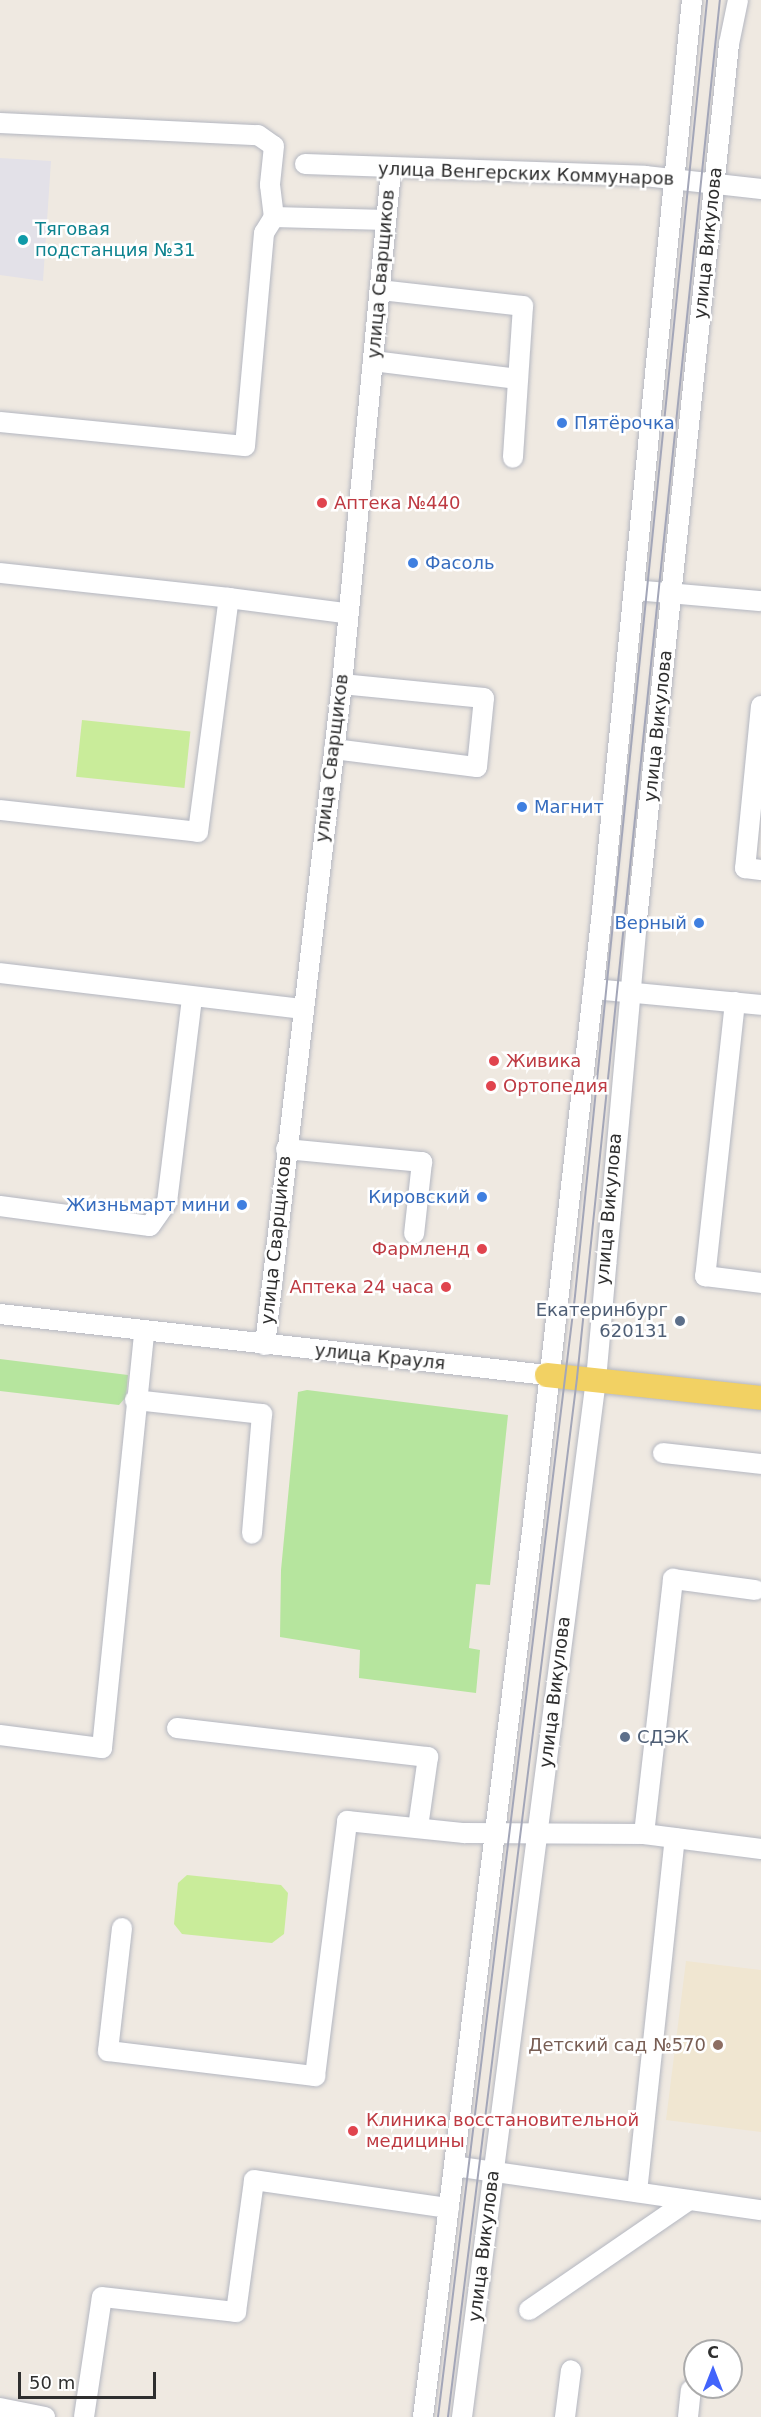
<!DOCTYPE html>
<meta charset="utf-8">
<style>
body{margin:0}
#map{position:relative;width:761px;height:2417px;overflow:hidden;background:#efe9e1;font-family:"DejaVu Sans",sans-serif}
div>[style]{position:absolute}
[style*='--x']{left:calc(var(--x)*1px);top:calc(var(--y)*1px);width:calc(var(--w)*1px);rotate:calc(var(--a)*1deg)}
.industrial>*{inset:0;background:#e3e1e8}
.education>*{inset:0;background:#f0e6d1}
.green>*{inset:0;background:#b6e59e}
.pitch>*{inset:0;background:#c9ec9a;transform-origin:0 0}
.roads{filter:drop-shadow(0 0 2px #b4b7c1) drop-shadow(0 0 2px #b4b7c1)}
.minor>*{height:20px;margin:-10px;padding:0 10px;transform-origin:10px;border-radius:10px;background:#fff}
.major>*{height:24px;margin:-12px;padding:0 12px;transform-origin:12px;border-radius:12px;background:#f2d163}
.tram>*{height:1.5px;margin:-0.75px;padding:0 0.75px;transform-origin:0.75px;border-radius:0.75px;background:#a3a6b8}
.dots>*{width:16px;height:16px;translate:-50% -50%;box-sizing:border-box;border:3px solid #fff;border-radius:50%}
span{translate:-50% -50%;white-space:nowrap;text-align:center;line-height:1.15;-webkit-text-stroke:5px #fff;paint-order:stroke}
.street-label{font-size:18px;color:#2e2e2e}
.culture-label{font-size:18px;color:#0d838f}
.left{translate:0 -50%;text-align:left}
.shop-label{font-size:18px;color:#366cbe}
.right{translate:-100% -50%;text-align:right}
.health-label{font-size:18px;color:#be3a42}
.service-label{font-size:18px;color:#4e5e75}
.education-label{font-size:18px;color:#785e54}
.north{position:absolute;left:683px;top:2339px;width:60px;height:60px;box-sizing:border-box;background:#fff;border:2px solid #ababab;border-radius:50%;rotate:0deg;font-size:16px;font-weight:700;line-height:24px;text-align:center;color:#2e2e2e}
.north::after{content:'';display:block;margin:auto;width:21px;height:27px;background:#4264fb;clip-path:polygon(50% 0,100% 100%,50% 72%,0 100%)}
.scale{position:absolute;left:18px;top:2372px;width:138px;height:27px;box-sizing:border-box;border:3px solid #2e2e2e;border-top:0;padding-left:8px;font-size:18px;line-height:21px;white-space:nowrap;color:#2e2e2e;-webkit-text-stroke:4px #fff;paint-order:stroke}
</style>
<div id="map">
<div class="industrial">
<div style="clip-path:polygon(0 158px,51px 161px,43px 281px,0 275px)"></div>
</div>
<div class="education">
<div style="clip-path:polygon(686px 1961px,761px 1970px,761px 2132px,666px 2120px)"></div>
</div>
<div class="green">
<div style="clip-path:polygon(0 1359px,128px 1375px,126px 1397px,119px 1405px,0 1391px)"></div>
<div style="clip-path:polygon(307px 1390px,508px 1415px,490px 1585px,476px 1584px,469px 1648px,480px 1650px,476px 1693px,359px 1678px,360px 1650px,280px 1637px,281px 1570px,298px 1392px)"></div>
</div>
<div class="pitch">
<div style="left:82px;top:720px;width:109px;height:57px;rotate:6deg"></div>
<div style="clip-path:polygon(187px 1875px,281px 1885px,288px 1893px,284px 1934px,272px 1943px,182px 1934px,174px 1924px,178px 1883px)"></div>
</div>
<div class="roads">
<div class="minor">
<div style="--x:0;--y:123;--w:258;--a:2.7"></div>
<div style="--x:258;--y:135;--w:19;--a:35"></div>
<div style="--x:274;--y:146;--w:39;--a:96"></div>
<div style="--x:270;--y:185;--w:32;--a:83"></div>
<div style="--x:274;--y:217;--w:112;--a:1.5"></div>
<div style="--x:305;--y:164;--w:340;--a:2"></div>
<div style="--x:645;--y:176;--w:117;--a:6.4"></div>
<div style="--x:380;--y:290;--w:144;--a:6.4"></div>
<div style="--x:523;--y:306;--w:152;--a:93.8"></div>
<div style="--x:373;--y:361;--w:146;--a:7.1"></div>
<div style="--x:0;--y:422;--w:246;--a:5.6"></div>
<div style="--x:245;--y:446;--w:214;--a:-84.9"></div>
<div style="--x:264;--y:233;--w:19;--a:-58"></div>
<div style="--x:0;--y:573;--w:230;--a:6.2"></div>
<div style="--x:634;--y:590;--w:127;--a:5"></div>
<div style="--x:761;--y:706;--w:163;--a:95.6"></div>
<div style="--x:745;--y:868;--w:16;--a:7"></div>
<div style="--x:334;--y:749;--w:144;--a:7.2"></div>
<div style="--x:477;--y:767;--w:69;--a:-84.2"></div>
<div style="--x:484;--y:698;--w:143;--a:-174.4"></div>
<div style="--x:0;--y:810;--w:199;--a:6.3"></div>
<div style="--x:198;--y:832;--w:236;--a:-82.5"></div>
<div style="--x:229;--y:598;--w:116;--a:7.4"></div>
<div style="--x:0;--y:973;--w:302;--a:6.8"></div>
<div style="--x:593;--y:989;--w:169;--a:5.4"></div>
<div style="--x:735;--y:1002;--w:276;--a:96.2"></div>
<div style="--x:705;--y:1276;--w:56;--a:7.1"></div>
<div style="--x:286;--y:1149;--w:137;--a:5.5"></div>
<div style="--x:422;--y:1162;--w:72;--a:96.3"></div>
<div style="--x:0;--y:1206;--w:151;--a:7.6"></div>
<div style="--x:150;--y:1226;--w:29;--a:-55"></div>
<div style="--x:167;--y:1202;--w:205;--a:-83"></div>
<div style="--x:0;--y:1314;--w:550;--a:6.36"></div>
<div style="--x:265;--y:1345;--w:665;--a:-83.36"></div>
<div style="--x:342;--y:684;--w:516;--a:-84.55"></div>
<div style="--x:135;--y:1400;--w:128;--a:6.3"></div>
<div style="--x:262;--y:1414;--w:120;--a:94.8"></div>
<div style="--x:663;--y:1453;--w:99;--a:6.4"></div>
<div style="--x:177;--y:1728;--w:253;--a:6.6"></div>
<div style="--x:428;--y:1757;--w:71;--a:98.1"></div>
<div style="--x:0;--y:1735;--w:103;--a:7.3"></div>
<div style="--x:102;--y:1748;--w:419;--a:-84.2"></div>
<div style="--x:644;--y:1834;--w:257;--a:-83.5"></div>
<div style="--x:673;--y:1579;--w:83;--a:7.6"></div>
<div style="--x:122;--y:1928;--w:124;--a:96.5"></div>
<div style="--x:108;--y:2051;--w:209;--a:6.9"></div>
<div style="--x:315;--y:2076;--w:257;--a:-82.8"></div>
<div style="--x:347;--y:1821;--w:118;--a:5.9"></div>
<div style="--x:464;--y:1833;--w:180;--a:0.3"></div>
<div style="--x:644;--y:1834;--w:118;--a:7.3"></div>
<div style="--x:454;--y:2166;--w:310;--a:8.2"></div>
<div style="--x:637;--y:2192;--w:356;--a:-83.9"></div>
<div style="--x:529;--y:2310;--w:194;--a:-34.5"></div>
<div style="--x:0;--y:2408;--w:46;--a:11.3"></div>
<div style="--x:84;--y:2417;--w:121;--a:-81.5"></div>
<div style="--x:102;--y:2297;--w:135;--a:6.4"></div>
<div style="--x:236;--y:2312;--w:133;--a:-82.2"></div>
<div style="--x:254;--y:2180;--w:197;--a:8.2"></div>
<div style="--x:423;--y:2417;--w:892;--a:-82.98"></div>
<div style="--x:532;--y:1532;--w:615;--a:-83.56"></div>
<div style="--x:601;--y:921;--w:925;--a:-84.36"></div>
<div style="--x:462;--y:2417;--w:1046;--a:-82.64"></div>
<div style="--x:596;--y:1380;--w:453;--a:-84.9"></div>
<div style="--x:636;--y:929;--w:890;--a:-84"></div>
<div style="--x:729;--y:44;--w:45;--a:-78.4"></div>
<div style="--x:565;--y:2417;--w:47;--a:-82.7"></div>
<div style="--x:688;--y:2417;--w:27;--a:-84"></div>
</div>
<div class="major">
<div style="--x:547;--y:1375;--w:215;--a:6.1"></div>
</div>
</div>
<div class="tram">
<div style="--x:438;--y:2417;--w:1129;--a:-83.03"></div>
<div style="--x:575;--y:1296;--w:1303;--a:-84.18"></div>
<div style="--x:448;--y:2417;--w:1047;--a:-82.92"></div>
<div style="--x:577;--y:1378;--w:1385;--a:-84.08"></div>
</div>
<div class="dots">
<div style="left:23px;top:240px;background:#0f9aa8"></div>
<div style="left:562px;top:423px;background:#3f7fe0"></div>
<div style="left:322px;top:503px;background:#e0444e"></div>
<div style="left:413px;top:563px;background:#3f7fe0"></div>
<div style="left:522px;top:807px;background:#3f7fe0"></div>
<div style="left:699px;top:923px;background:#3f7fe0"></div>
<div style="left:494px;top:1061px;background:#e0444e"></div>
<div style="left:491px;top:1086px;background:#e0444e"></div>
<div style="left:482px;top:1197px;background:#3f7fe0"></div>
<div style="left:242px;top:1205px;background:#3f7fe0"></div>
<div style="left:482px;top:1249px;background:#e0444e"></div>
<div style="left:446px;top:1287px;background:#e0444e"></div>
<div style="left:680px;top:1321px;background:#5c6f8a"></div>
<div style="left:625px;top:1737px;background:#5c6f8a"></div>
<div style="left:718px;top:2045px;background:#8d6e63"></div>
<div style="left:353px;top:2131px;background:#e0444e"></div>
</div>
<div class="street-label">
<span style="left:526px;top:174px;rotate:2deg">улица Венгерских Коммунаров</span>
<span style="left:708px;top:243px;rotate:-84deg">улица Викулова</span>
<span style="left:381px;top:274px;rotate:-85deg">улица Сварщиков</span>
<span style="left:658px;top:726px;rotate:-84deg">улица Викулова</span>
<span style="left:332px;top:758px;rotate:-83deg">улица Сварщиков</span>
<span style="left:609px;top:1209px;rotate:-85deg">улица Викулова</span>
<span style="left:276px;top:1240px;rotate:-84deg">улица Сварщиков</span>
<span style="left:380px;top:1357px;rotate:6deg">улица Крауля</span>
<span style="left:555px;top:1692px;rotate:-83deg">улица Викулова</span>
<span style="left:484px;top:2246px;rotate:-83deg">улица Викулова</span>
</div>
<div class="culture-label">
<span class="left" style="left:35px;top:240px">Тяговая<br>подстанция №31</span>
</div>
<div class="shop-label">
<span class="left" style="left:574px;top:423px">Пятёрочка</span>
<span class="left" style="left:425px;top:563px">Фасоль</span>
<span class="left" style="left:534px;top:807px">Магнит</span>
<span class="right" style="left:687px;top:923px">Верный</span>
<span class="right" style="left:470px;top:1197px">Кировский</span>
<span class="right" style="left:230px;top:1205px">Жизньмарт мини</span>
</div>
<div class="health-label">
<span class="left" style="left:334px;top:503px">Аптека №440</span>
<span class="left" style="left:506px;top:1061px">Живика</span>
<span class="left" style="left:503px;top:1086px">Ортопедия</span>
<span class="right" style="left:470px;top:1249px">Фармленд</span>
<span class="right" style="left:434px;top:1287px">Аптека 24 часа</span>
<span class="left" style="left:366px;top:2131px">Клиника восстановительной<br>медицины</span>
</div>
<div class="service-label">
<span class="right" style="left:668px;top:1321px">Екатеринбург<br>620131</span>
<span class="left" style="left:637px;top:1737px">СДЭК</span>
</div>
<div class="education-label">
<span class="right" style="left:706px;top:2045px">Детский сад №570</span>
</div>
<div class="north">С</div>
<div class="scale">50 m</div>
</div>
